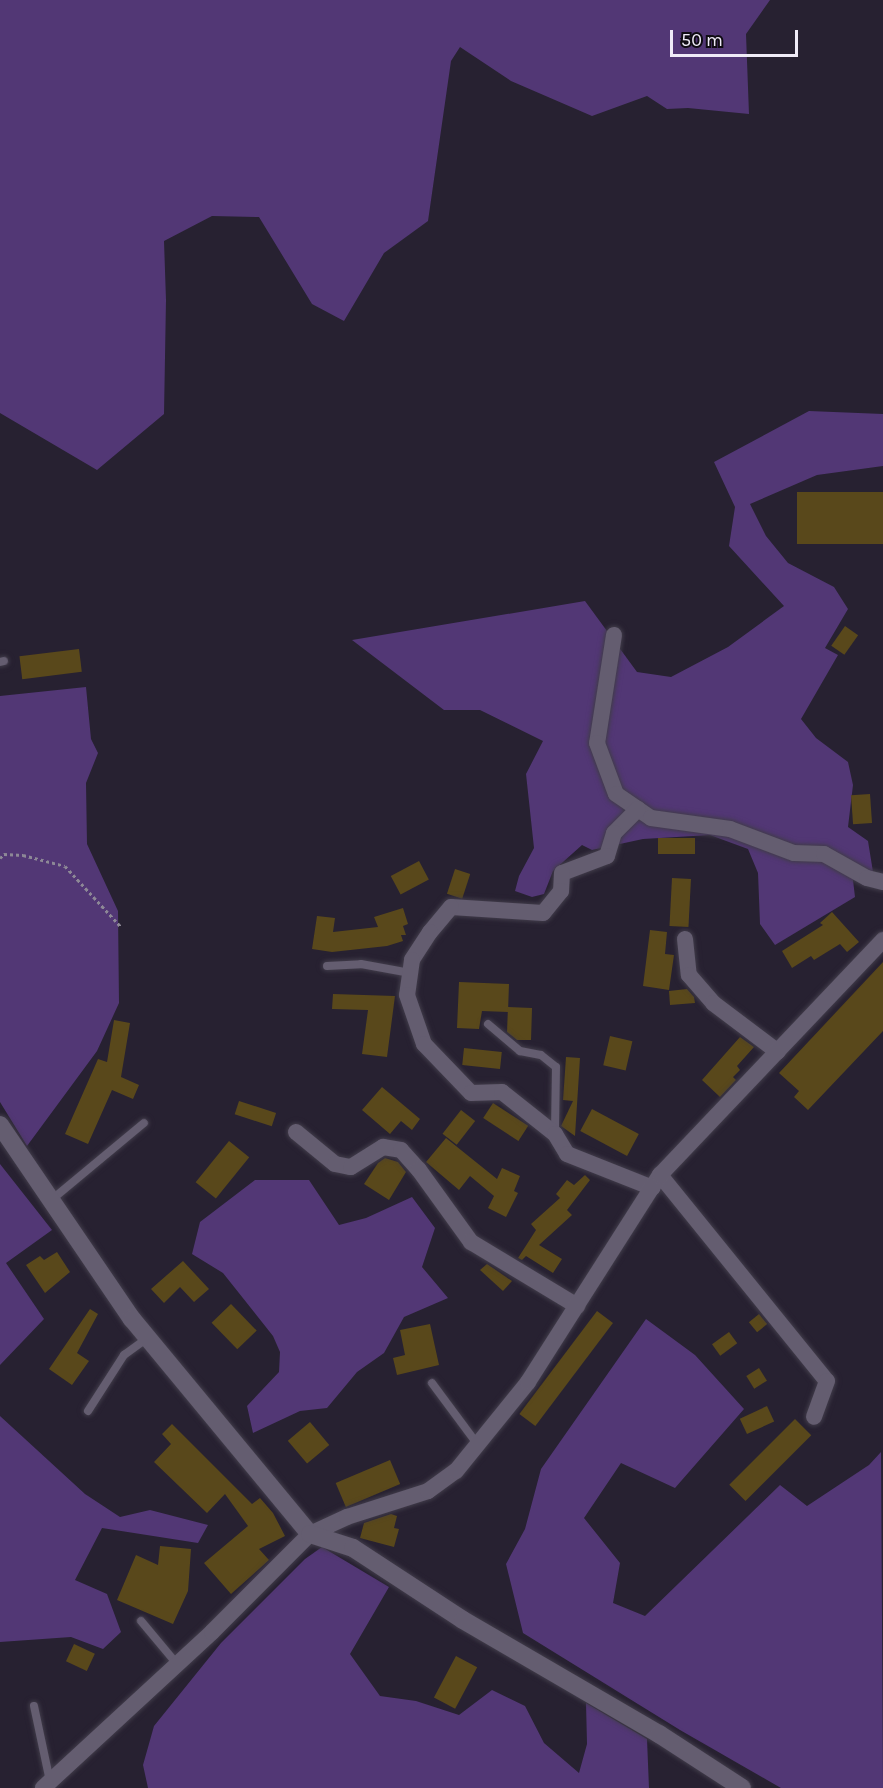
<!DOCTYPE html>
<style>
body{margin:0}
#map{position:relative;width:883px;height:1788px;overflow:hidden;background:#272131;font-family:Karla,sans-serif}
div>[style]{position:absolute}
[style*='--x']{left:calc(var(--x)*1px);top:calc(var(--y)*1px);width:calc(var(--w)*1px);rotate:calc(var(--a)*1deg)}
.green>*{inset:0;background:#523775}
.building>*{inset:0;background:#59481b;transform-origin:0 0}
.path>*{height:3px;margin-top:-1.5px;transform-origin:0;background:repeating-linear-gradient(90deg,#8d8896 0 3px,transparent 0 6px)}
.roads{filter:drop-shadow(0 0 2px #413c4a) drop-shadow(0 0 2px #413c4a)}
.lane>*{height:8px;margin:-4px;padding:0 4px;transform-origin:4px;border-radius:4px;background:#645d70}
.street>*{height:16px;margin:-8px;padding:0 8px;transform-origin:8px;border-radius:8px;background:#645d70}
.secondary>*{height:18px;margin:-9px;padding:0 9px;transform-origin:9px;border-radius:9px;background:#645d70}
span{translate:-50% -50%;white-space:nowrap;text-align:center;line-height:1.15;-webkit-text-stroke:4.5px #0f0c13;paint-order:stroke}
.scale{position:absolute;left:670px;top:30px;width:128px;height:27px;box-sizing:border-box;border:3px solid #efebf7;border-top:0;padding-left:8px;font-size:18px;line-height:21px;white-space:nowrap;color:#efebf7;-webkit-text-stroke:4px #0f0c13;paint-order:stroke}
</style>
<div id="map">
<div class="green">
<div style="clip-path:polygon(0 0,770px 0,746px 34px,749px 114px,688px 108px,667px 109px,647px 96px,592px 116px,511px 81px,460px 47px,451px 61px,428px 221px,384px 253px,344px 321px,312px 304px,259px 217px,212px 216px,164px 241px,166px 300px,164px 414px,97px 470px,0 413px)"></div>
<div style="clip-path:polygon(809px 411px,883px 414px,883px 466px,817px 475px,750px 504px,766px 536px,788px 563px,834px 587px,848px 609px,825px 648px,838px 655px,801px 719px,816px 738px,848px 762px,853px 785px,848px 827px,868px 841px,873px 872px,853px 880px,855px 897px,775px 945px,760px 924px,758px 873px,748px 849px,710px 835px,643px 839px,592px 850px,582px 845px,553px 871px,544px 894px,532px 897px,515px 891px,519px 876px,534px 848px,526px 774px,543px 741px,480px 710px,444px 710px,352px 640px,585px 601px,637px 672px,671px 677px,728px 647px,784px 606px,729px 546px,735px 507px,714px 462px)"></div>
<div style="clip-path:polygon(86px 687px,91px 739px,98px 753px,86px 783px,87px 844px,118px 911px,119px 1003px,97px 1051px,27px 1146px,0 1102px,0 696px)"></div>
<div style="clip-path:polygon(0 1164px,52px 1230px,6px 1263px,44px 1319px,0 1365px)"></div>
<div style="clip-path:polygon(255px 1180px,309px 1180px,339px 1225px,366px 1218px,412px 1197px,435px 1228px,422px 1267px,448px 1298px,404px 1317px,384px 1353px,357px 1372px,327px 1408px,300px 1411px,253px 1433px,247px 1406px,279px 1372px,280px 1352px,273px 1336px,223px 1273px,192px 1254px,200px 1222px)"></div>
<div style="clip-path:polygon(646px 1319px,695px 1355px,744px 1409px,675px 1488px,621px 1463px,584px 1518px,620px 1563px,613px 1603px,645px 1616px,780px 1485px,807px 1506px,869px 1465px,881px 1452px,883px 1788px,781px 1788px,680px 1730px,523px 1633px,506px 1564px,525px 1529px,541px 1469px)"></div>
<div style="clip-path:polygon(0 1416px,85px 1494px,120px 1517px,150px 1510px,208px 1525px,198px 1543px,102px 1528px,75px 1580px,107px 1594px,121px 1632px,103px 1649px,71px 1637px,0 1642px)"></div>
<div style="clip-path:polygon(322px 1547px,389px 1587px,350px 1654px,380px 1696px,416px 1701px,459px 1715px,492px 1690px,525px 1706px,544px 1743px,579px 1773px,587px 1744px,586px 1703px,647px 1739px,649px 1788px,148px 1788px,143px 1765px,154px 1726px,221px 1643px,305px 1559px)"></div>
</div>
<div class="building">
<div style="left:883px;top:492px;width:52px;height:86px;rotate:90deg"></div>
<div style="left:845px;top:626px;width:16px;height:24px;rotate:35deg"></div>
<div style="left:79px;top:649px;width:23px;height:60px;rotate:83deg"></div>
<div style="left:870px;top:794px;width:29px;height:19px;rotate:86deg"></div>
<div style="left:658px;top:838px;width:37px;height:16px"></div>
<div style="left:419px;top:861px;width:21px;height:32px;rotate:62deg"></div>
<div style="left:455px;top:869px;width:16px;height:26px;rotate:18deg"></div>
<div style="left:672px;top:878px;width:19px;height:48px;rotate:3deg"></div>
<div style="clip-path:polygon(403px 908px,408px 924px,403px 926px,406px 935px,401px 935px,403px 941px,387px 946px,332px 952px,312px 949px,317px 916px,335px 918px,333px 932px,378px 927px,374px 917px)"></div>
<div style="clip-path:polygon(832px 912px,859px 942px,847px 952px,840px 944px,814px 960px,811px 956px,792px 968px,782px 951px,823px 925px,820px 923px)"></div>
<div style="clip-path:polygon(650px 930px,667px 932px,665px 954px,674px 955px,669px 990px,643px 986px)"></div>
<div style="clip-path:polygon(883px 962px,883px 1031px,808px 1110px,794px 1097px,799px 1091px,779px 1073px)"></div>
<div style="clip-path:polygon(459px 982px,509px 984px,508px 1012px,482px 1011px,479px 1029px,457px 1028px)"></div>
<div style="clip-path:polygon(687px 989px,694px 997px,695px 1003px,670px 1005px,669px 991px)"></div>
<div style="clip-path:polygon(333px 994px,395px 996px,387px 1057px,362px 1054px,368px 1010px,332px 1009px)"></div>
<div style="clip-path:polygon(508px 1007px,532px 1008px,531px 1040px,517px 1040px,507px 1032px)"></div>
<div style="clip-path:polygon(114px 1020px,130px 1023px,121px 1077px,139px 1085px,133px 1099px,112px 1090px,88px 1144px,65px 1134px,98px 1059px,107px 1062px)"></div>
<div style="left:610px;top:1036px;width:23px;height:30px;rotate:13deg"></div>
<div style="clip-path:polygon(740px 1037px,754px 1047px,737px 1066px,740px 1070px,733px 1077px,736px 1080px,720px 1097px,702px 1080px)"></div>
<div style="left:464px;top:1048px;width:38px;height:17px;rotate:6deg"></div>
<div style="clip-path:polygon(566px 1057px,580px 1058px,575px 1136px,561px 1126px,573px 1101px,563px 1100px)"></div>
<div style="clip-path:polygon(382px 1087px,420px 1119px,412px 1130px,401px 1121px,390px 1134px,362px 1110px)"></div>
<div style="left:239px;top:1101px;width:39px;height:14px;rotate:18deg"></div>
<div style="left:493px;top:1103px;width:42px;height:18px;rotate:33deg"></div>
<div style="left:592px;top:1109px;width:53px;height:25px;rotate:28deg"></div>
<div style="left:461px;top:1110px;width:18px;height:30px;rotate:38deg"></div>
<div style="clip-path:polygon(446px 1138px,497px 1179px,502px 1168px,520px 1176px,514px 1191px,518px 1193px,506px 1217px,488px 1208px,494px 1196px,470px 1176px,459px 1190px,426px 1162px)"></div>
<div style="left:229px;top:1141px;width:26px;height:53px;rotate:39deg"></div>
<div style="clip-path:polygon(385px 1158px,398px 1162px,406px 1172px,389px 1200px,364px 1184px,378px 1163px)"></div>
<div style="clip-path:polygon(585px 1175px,590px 1180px,567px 1210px,572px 1215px,539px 1245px,562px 1259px,553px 1273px,526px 1256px,522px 1260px,518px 1258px,536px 1230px,531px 1224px,560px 1198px,556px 1194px,567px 1180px,574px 1185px)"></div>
<div style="clip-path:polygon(57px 1252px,70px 1272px,45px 1293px,26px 1265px,40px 1256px,44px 1260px)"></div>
<div style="clip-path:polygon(183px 1261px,209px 1289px,194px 1302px,180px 1287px,164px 1303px,151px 1289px)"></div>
<div style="clip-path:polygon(487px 1264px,512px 1281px,503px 1291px,480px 1270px)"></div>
<div style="left:231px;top:1304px;width:37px;height:27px;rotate:46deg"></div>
<div style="clip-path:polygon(90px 1309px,98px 1314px,77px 1353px,89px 1361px,72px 1385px,49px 1369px)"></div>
<div style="left:597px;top:1311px;width:20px;height:129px;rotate:37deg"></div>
<div style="left:759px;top:1314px;width:13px;height:13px;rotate:51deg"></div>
<div style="clip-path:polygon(430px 1324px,439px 1365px,397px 1375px,393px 1358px,405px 1355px,400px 1330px)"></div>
<div style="left:729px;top:1332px;width:14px;height:21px;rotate:54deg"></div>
<div style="left:759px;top:1368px;width:15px;height:15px;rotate:58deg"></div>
<div style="left:767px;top:1406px;width:17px;height:30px;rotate:65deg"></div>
<div style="left:795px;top:1419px;width:23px;height:93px;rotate:45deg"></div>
<div style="left:310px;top:1422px;width:30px;height:29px;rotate:50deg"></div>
<div style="clip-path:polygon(172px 1424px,252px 1504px,260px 1498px,273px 1513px,285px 1536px,259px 1549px,269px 1560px,231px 1594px,204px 1563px,248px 1526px,225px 1494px,207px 1513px,154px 1462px,171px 1444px,162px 1434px)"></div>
<div style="left:390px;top:1460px;width:26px;height:59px;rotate:67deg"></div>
<div style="clip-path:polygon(391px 1514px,397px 1516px,394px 1528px,399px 1529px,394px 1547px,360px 1538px,364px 1523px)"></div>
<div style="clip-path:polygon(160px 1546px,191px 1549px,188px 1591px,173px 1624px,117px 1600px,136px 1555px,158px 1565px)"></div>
<div style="left:74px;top:1644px;width:23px;height:19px;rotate:25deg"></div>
<div style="left:456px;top:1656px;width:24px;height:47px;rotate:28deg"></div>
</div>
<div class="path">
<div style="--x:0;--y:858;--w:6;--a:-45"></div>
<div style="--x:4;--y:854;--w:19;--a:3"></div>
<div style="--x:23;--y:855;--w:43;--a:14.7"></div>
<div style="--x:65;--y:866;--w:83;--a:47.4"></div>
</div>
<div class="roads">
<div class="lane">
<div style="--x:0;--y:662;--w:4;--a:-14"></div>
<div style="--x:327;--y:966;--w:34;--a:-3"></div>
<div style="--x:361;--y:964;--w:50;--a:10.4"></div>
<div style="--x:488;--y:1024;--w:42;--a:40.2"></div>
<div style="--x:520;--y:1051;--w:21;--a:11"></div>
<div style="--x:541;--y:1055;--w:19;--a:39"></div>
<div style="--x:556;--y:1067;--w:67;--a:90.9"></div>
<div style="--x:50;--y:1201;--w:122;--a:-39.7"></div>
<div style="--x:432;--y:1383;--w:77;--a:53.4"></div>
<div style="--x:88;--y:1411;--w:67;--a:-57.3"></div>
<div style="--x:124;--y:1355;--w:29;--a:-36"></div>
<div style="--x:141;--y:1621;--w:56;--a:50.1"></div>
<div style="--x:34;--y:1706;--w:77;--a:78"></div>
</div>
<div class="street">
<div style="--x:614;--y:635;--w:109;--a:98.9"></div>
<div style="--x:597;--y:743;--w:54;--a:69.6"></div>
<div style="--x:616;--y:794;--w:42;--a:34.4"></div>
<div style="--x:651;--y:818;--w:80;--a:7.9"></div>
<div style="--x:730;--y:829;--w:68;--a:20.6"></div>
<div style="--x:794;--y:853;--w:30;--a:2"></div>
<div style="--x:824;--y:854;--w:49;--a:29.2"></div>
<div style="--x:867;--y:878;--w:16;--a:14"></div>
<div style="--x:638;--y:809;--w:34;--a:135"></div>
<div style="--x:614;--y:833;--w:24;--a:107"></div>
<div style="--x:607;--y:856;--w:48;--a:159.3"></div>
<div style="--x:562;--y:873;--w:18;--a:93"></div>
<div style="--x:561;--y:891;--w:28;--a:129"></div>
<div style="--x:543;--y:913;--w:92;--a:-176.3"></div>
<div style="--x:451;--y:907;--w:33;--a:130"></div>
<div style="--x:430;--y:932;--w:33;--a:123"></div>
<div style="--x:412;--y:960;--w:35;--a:98"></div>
<div style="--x:407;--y:995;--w:52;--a:70.9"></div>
<div style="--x:424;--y:1044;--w:68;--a:46.2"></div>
<div style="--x:471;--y:1093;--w:31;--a:-2"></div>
<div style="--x:502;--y:1092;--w:68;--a:38.4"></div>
<div style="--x:555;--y:1134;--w:23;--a:59"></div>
<div style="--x:567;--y:1154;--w:92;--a:21.6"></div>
<div style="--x:685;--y:939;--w:36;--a:84"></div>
<div style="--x:689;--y:975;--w:37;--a:49"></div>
<div style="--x:713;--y:1003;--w:81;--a:37"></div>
<div style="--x:296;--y:1132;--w:50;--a:39.4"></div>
<div style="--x:335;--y:1164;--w:16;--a:11"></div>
<div style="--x:351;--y:1167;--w:38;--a:-32"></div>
<div style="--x:383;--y:1147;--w:18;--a:9"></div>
<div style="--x:401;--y:1150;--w:27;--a:48"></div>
<div style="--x:419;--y:1170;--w:89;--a:54.2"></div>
<div style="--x:471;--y:1242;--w:124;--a:31.1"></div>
<div style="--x:660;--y:1175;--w:265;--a:51"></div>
<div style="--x:827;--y:1381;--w:38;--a:110"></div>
<div style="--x:43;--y:1788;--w:230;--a:-42.7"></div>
<div style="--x:212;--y:1632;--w:139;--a:-45"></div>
<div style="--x:310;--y:1534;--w:41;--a:-24.7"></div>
<div style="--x:347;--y:1517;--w:85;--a:-17.8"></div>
<div style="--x:428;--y:1491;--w:34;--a:-36"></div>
<div style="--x:456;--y:1471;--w:114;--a:-51"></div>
<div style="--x:528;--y:1382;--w:246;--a:-57.5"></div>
<div style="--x:660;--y:1175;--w:324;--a:-46.5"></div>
</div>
<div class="secondary">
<div style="--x:0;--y:1125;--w:235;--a:55.8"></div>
<div style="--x:132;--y:1319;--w:279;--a:50.4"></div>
<div style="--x:310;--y:1534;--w:45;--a:18"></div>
<div style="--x:353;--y:1548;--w:131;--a:33.2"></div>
<div style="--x:463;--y:1620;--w:227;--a:30.2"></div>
<div style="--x:659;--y:1734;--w:99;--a:33"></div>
</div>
</div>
<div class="scale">50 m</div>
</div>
